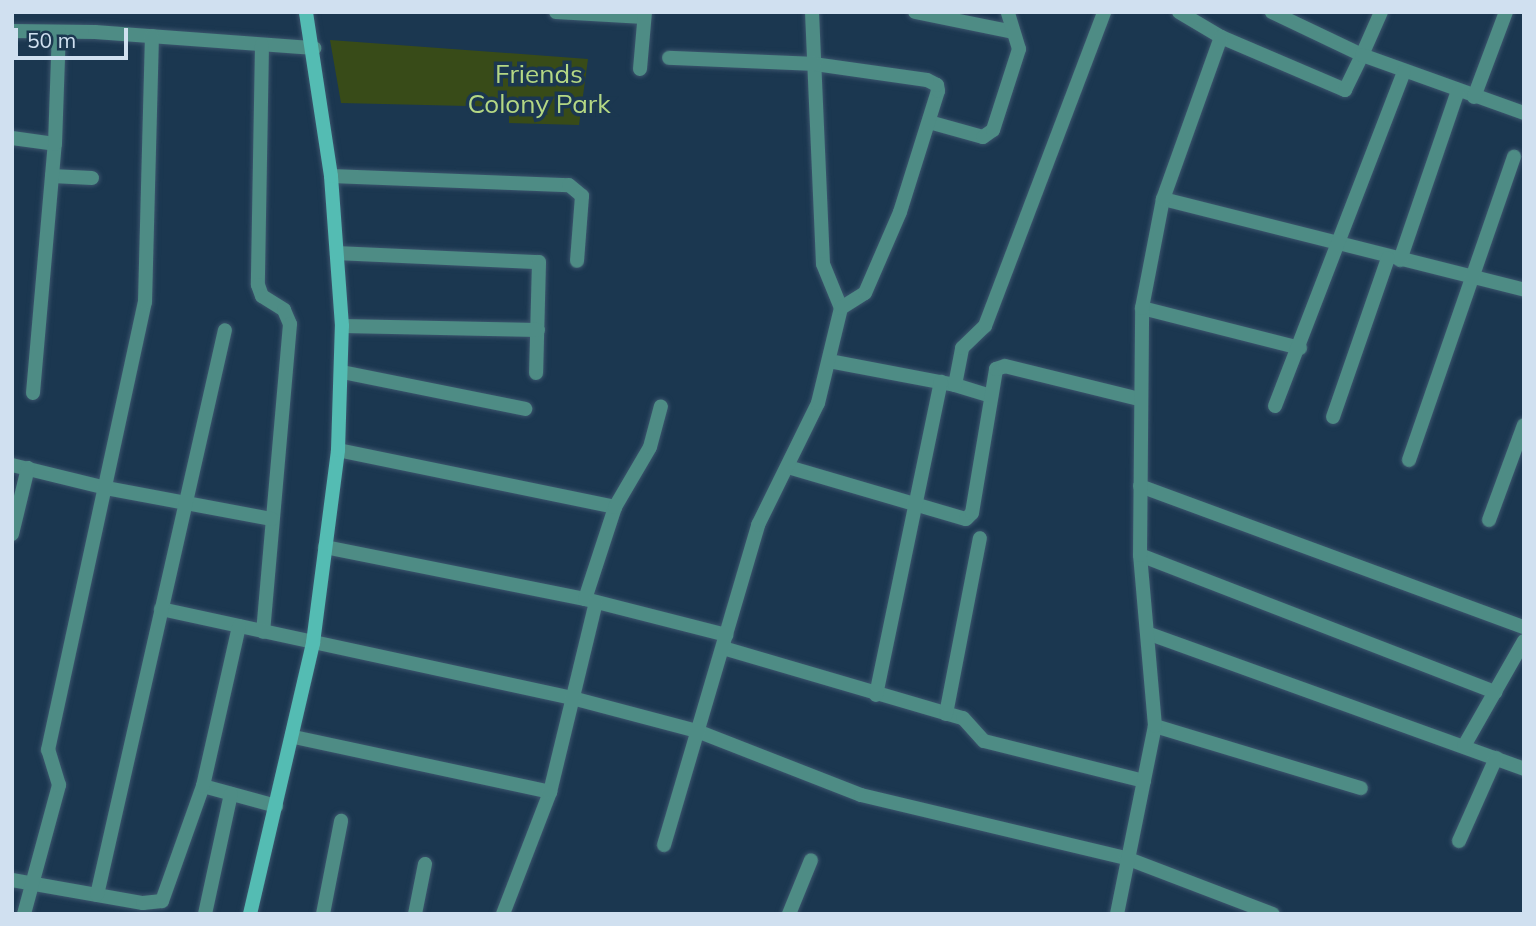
<!DOCTYPE html>
<style>
body{margin:0}
#map{position:relative;width:1536px;height:926px;overflow:hidden;background:#1b3750;font-family:Mulish,sans-serif}
div>[style]{position:absolute}
[style*='--x']{left:calc(var(--x)*1px);top:calc(var(--y)*1px);width:calc(var(--w)*1px);rotate:calc(var(--a)*1deg)}
.green>*{inset:0;background:#384b18}
.roads{filter:drop-shadow(0 0 2px #3c556d) drop-shadow(0 0 2px #3c556d)}
.street>*{height:14px;margin:-7px;padding:0 7px;transform-origin:7px;border-radius:7px;background:#4e8c85}
.secondary>*{height:14px;margin:-7px;padding:0 7px;transform-origin:7px;border-radius:7px;background:#54bcb3}
span{translate:-50% -50%;white-space:nowrap;text-align:center;line-height:1.15;-webkit-text-stroke:7px #1b3750;paint-order:stroke}
.park-label{font-size:26px;color:#b4d784}
.frame{position:absolute;inset:0;border:14px solid #d0e0f0;pointer-events:none}
.scale{position:absolute;left:14px;top:28px;width:114px;height:32px;box-sizing:border-box;border:4px solid #d0e0f0;border-top:0;padding-left:9px;font-size:21px;line-height:24px;white-space:nowrap;color:#d0e0f0;-webkit-text-stroke:5px #1b3750;paint-order:stroke}
</style>
<div id="map">
<div class="green">
<div style="clip-path:polygon(330px 40px,588px 59px,579px 125px,509px 123px,509px 107px,341px 103px)"></div>
</div>
<div class="roads">
<div class="street">
<div style="--x:556;--y:12;--w:88;--a:3.3"></div>
<div style="--x:812;--y:12;--w:252;--a:87.5"></div>
<div style="--x:823;--y:264;--w:48;--a:67.8"></div>
<div style="--x:915;--y:12;--w:100;--a:11.5"></div>
<div style="--x:1179;--y:12;--w:49;--a:30.8"></div>
<div style="--x:1221;--y:37;--w:135;--a:23.1"></div>
<div style="--x:1345;--y:90;--w:39;--a:-64"></div>
<div style="--x:1362;--y:55;--w:100;--a:-154.5"></div>
<div style="--x:1381;--y:12;--w:47;--a:113.8"></div>
<div style="--x:1362;--y:55;--w:172;--a:19.7"></div>
<div style="--x:12;--y:31;--w:83;--a:0.7"></div>
<div style="--x:95;--y:32;--w:220;--a:4.2"></div>
<div style="--x:262;--y:45;--w:240;--a:91"></div>
<div style="--x:258;--y:285;--w:12;--a:70"></div>
<div style="--x:262;--y:296;--w:26;--a:32"></div>
<div style="--x:284;--y:310;--w:15;--a:67"></div>
<div style="--x:290;--y:324;--w:309;--a:95"></div>
<div style="--x:640;--y:69;--w:57;--a:-85"></div>
<div style="--x:1474;--y:97;--w:91;--a:-69.4"></div>
<div style="--x:929;--y:122;--w:56;--a:15.5"></div>
<div style="--x:983;--y:137;--w:12;--a:-35"></div>
<div style="--x:993;--y:130;--w:85;--a:-72.2"></div>
<div style="--x:1019;--y:49;--w:39;--a:-107"></div>
<div style="--x:12;--y:138;--w:43;--a:7.9"></div>
<div style="--x:52;--y:176;--w:40;--a:2.9"></div>
<div style="--x:331;--y:176;--w:238;--a:2.2"></div>
<div style="--x:569;--y:185;--w:17;--a:40"></div>
<div style="--x:582;--y:196;--w:65;--a:94.4"></div>
<div style="--x:1163;--y:199;--w:372;--a:14.1"></div>
<div style="--x:337;--y:253;--w:202;--a:2.6"></div>
<div style="--x:539;--y:262;--w:111;--a:91.5"></div>
<div style="--x:1400;--y:260;--w:179;--a:-71.1"></div>
<div style="--x:1142;--y:308;--w:163;--a:14.2"></div>
<div style="--x:342;--y:326;--w:196;--a:1.2"></div>
<div style="--x:829;--y:361;--w:128;--a:10.8"></div>
<div style="--x:955;--y:385;--w:38;--a:17"></div>
<div style="--x:342;--y:372;--w:187;--a:11.4"></div>
<div style="--x:955;--y:385;--w:38;--a:-79"></div>
<div style="--x:962;--y:348;--w:32;--a:-44"></div>
<div style="--x:985;--y:326;--w:336;--a:-69.2"></div>
<div style="--x:33;--y:393;--w:250;--a:-85"></div>
<div style="--x:55;--y:144;--w:112;--a:-88"></div>
<div style="--x:1275;--y:406;--w:358;--a:-68.9"></div>
<div style="--x:1333;--y:417;--w:168;--a:-70.9"></div>
<div style="--x:338;--y:450;--w:283;--a:11.6"></div>
<div style="--x:1409;--y:460;--w:321;--a:-70.9"></div>
<div style="--x:12;--y:465;--w:97;--a:13.7"></div>
<div style="--x:106;--y:488;--w:169;--a:10.6"></div>
<div style="--x:788;--y:467;--w:185;--a:16.3"></div>
<div style="--x:966;--y:519;--w:8;--a:-45"></div>
<div style="--x:972;--y:513;--w:146;--a:-80.5"></div>
<div style="--x:996;--y:369;--w:9;--a:-18"></div>
<div style="--x:1005;--y:366;--w:138;--a:13.8"></div>
<div style="--x:1140;--y:486;--w:409;--a:20.2"></div>
<div style="--x:1489;--y:520;--w:101;--a:-69.8"></div>
<div style="--x:12;--y:534;--w:68;--a:-76.4"></div>
<div style="--x:325;--y:547;--w:265;--a:11.3"></div>
<div style="--x:585;--y:599;--w:146;--a:14.3"></div>
<div style="--x:1140;--y:555;--w:381;--a:21.1"></div>
<div style="--x:585;--y:599;--w:97;--a:-71.9"></div>
<div style="--x:615;--y:507;--w:69;--a:-59.7"></div>
<div style="--x:650;--y:447;--w:42;--a:-75"></div>
<div style="--x:161;--y:609;--w:425;--a:12.2"></div>
<div style="--x:576;--y:699;--w:125;--a:14.8"></div>
<div style="--x:697;--y:731;--w:176;--a:21.3"></div>
<div style="--x:861;--y:795;--w:272;--a:13.4"></div>
<div style="--x:1126;--y:858;--w:157;--a:20.9"></div>
<div style="--x:1147;--y:633;--w:401;--a:19.8"></div>
<div style="--x:723;--y:648;--w:250;--a:16.3"></div>
<div style="--x:963;--y:718;--w:31;--a:48"></div>
<div style="--x:984;--y:741;--w:165;--a:14"></div>
<div style="--x:876;--y:695;--w:320;--a:-78.3"></div>
<div style="--x:946;--y:714;--w:179;--a:-79.1"></div>
<div style="--x:1155;--y:726;--w:215;--a:16.8"></div>
<div style="--x:294;--y:737;--w:262;--a:12.1"></div>
<div style="--x:1464;--y:746;--w:121;--a:-60.3"></div>
<div style="--x:203;--y:786;--w:76;--a:15.3"></div>
<div style="--x:1459;--y:841;--w:91;--a:-66"></div>
<div style="--x:664;--y:845;--w:334;--a:-73.6"></div>
<div style="--x:758;--y:525;--w:136;--a:-63.8"></div>
<div style="--x:818;--y:403;--w:98;--a:-76.4"></div>
<div style="--x:841;--y:308;--w:28;--a:-32"></div>
<div style="--x:865;--y:293;--w:88;--a:-66.6"></div>
<div style="--x:900;--y:212;--w:127;--a:-72.6"></div>
<div style="--x:938;--y:91;--w:6;--a:-99"></div>
<div style="--x:937;--y:85;--w:11;--a:-153"></div>
<div style="--x:927;--y:80;--w:113;--a:-171.9"></div>
<div style="--x:815;--y:64;--w:146;--a:-177.6"></div>
<div style="--x:12;--y:880;--w:133;--a:10"></div>
<div style="--x:143;--y:903;--w:19;--a:-6"></div>
<div style="--x:162;--y:901;--w:122;--a:-70.4"></div>
<div style="--x:203;--y:786;--w:164;--a:-77.3"></div>
<div style="--x:97;--y:895;--w:579;--a:-77.24"></div>
<div style="--x:24;--y:914;--w:134;--a:-74.8"></div>
<div style="--x:59;--y:785;--w:37;--a:-107"></div>
<div style="--x:48;--y:750;--w:458;--a:-77.8"></div>
<div style="--x:145;--y:302;--w:266;--a:-88.5"></div>
<div style="--x:205;--y:914;--w:123;--a:-77.8"></div>
<div style="--x:323;--y:914;--w:95;--a:-79"></div>
<div style="--x:415;--y:914;--w:51;--a:-78.7"></div>
<div style="--x:503;--y:914;--w:131;--a:-68.9"></div>
<div style="--x:550;--y:792;--w:195;--a:-76.4"></div>
<div style="--x:789;--y:914;--w:58;--a:-67.8"></div>
<div style="--x:1117;--y:914;--w:192;--a:-78.6"></div>
<div style="--x:1155;--y:726;--w:172;--a:-95"></div>
<div style="--x:1140;--y:555;--w:247;--a:-89.5"></div>
<div style="--x:1142;--y:308;--w:111;--a:-79.1"></div>
<div style="--x:1163;--y:199;--w:172;--a:-70.3"></div>
</div>
<div class="secondary">
<div style="--x:250;--y:914;--w:278;--a:-76.9"></div>
<div style="--x:313;--y:643;--w:195;--a:-82.6"></div>
<div style="--x:338;--y:450;--w:124;--a:-88.2"></div>
<div style="--x:342;--y:326;--w:150;--a:-94.2"></div>
<div style="--x:331;--y:176;--w:166;--a:-98.7"></div>
</div>
</div>
<div class="park-label">
<span style="left:539px;top:89px">Friends<br>Colony Park</span>
</div>
<div class="frame"></div>
<div class="scale">50 m</div>
</div>
